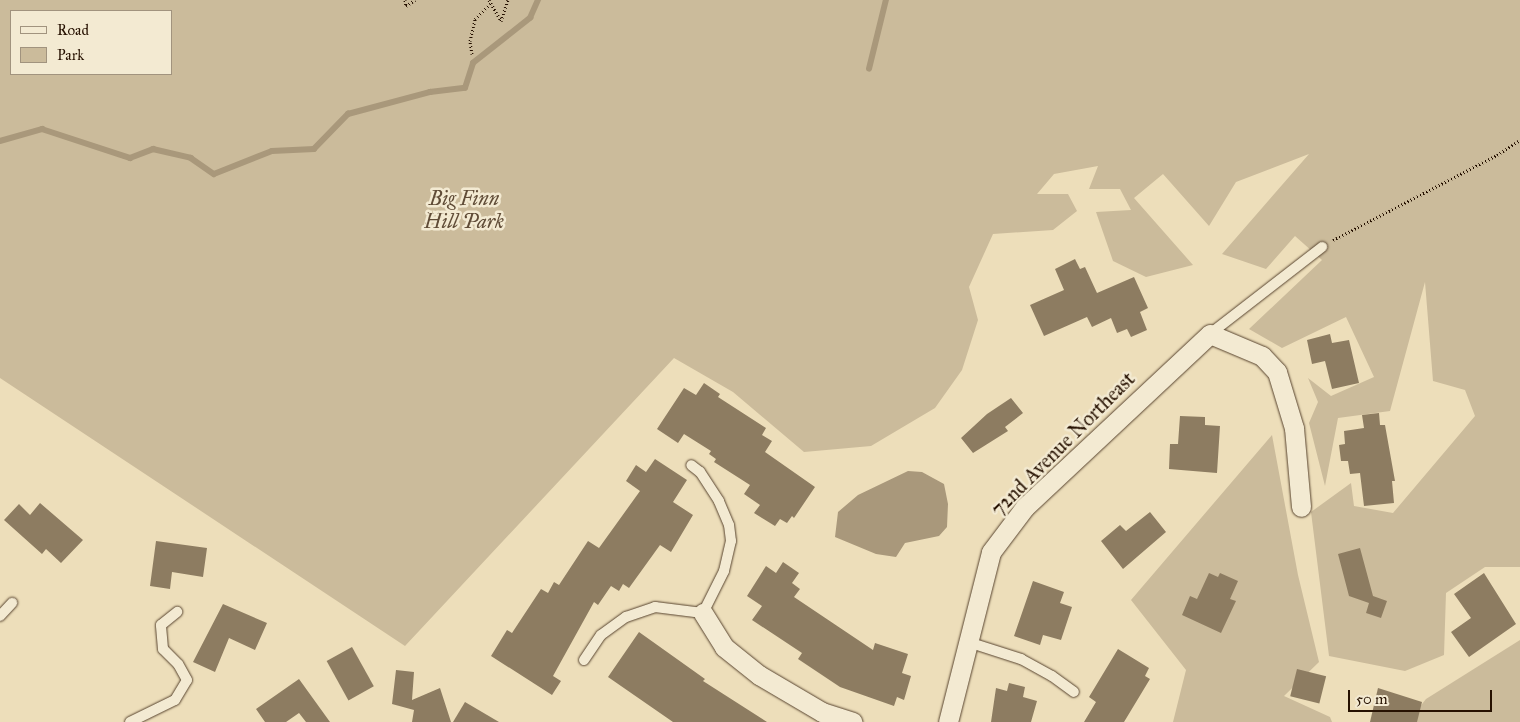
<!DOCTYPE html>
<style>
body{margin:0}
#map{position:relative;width:1520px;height:722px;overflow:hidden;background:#eddeba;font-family:"IM FELL Great Primer",serif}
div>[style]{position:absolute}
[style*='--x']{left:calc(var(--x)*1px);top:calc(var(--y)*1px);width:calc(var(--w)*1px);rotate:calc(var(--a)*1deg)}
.green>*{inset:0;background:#cbbb9b}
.water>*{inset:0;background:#a9987b}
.stream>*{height:5.5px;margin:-2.75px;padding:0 2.75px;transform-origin:2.75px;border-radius:2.75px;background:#a9987b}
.building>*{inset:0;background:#8d7c61;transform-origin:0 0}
.path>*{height:3px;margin-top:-1.5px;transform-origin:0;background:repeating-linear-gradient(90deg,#261101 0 1px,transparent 0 3.5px)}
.roads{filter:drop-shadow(0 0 1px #58442f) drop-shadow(0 0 1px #58442f)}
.service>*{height:10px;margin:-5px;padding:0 5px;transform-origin:5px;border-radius:5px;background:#f3ead2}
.minor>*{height:19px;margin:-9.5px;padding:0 9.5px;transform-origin:9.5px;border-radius:9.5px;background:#f3ead2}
span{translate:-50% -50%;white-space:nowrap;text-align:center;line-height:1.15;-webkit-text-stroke:5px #f3ead2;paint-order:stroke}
.park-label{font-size:20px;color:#604c37;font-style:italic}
.street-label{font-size:20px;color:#261101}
.legend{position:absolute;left:10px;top:10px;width:162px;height:65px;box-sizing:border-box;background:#f3ead2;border:1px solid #a1937e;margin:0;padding:6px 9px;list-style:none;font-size:15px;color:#261101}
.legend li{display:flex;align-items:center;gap:10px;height:25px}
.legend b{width:25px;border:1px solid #a1937e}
.scale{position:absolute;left:1348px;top:690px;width:144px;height:22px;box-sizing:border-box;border:2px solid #261101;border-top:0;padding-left:6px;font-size:15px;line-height:18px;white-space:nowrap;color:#261101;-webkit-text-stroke:4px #f3ead2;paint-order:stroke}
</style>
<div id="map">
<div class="green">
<div style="clip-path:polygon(evenodd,0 0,1520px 0,1520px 567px,1485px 567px,1446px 593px,1444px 655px,1405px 671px,1329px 656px,1311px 512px,1351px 483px,1354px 506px,1393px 513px,1475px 416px,1465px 390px,1433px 381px,1425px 282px,1390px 411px,1338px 418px,1325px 486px,1309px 423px,1318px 402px,1308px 378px,1331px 396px,1374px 377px,1346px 317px,1282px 348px,1249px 329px,1322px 260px,1295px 236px,1266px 269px,1222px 254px,1309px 154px,1236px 182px,1209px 226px,1163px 174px,1134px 198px,1193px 265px,1146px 277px,1113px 261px,1096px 212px,1131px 210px,1120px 189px,1089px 189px,1098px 166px,1054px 174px,1037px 194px,1068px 194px,1077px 211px,1053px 230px,993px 234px,969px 287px,978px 320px,962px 370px,935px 408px,871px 446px,804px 452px,733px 392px,674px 358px,405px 646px,0 378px,0 0,11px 11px,171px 11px,171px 74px,11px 74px,11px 11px)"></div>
<div style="clip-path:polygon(1272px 435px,1298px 575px,1319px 662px,1284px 696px,1330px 717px,1332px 722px,1173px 722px,1186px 670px,1131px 600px)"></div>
<div style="clip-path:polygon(1520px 640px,1520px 722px,1408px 722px,1426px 699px)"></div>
</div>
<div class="water">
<div style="clip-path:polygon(908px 471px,922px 472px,944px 484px,948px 504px,947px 527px,939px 536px,905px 543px,896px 557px,876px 554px,835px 537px,838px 512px,858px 495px)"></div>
</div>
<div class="stream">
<div style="--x:869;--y:69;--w:71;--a:-76.2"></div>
<div style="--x:0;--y:141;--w:44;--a:-15.9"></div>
<div style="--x:42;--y:129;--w:93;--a:18.2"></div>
<div style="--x:130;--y:158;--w:25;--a:-21"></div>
<div style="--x:153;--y:149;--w:39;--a:13"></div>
<div style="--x:191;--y:158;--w:28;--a:35"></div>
<div style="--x:214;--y:174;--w:62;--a:-21.6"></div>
<div style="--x:272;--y:151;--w:42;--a:-2.7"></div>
<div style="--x:314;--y:149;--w:49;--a:-45.8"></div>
<div style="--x:348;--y:114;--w:85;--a:-15"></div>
<div style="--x:430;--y:92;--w:35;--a:-7"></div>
<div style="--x:465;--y:88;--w:26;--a:-72"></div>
<div style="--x:473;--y:63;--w:73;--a:-38.3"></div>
<div style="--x:530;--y:18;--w:20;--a:-66"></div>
</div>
<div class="building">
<div style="clip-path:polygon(1075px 259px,1080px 269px,1085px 267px,1097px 293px,1134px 277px,1148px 308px,1140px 312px,1147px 330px,1131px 337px,1127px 329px,1117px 333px,1111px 318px,1092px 327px,1087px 317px,1044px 336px,1030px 305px,1064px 290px,1055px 269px)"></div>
<div style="clip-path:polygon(1330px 334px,1332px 343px,1349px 340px,1359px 383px,1332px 389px,1325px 361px,1312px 364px,1307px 340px)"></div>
<div style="clip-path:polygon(704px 383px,720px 394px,718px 397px,766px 428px,762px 435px,772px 441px,765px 452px,815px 487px,794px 518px,792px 516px,787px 523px,780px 519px,775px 526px,754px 513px,760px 505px,744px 494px,750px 485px,714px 462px,716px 459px,709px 454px,711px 451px,684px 434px,678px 443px,657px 429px,684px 388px,696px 395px)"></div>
<div style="clip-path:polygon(1011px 398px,1023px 413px,1005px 427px,1008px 431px,973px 453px,961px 438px,987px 414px)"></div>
<div style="clip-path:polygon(1379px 413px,1380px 425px,1385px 425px,1395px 481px,1392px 481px,1394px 503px,1364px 506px,1360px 473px,1350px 474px,1348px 461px,1341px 461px,1339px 445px,1345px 444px,1344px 431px,1364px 428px,1362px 415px)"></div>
<div style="clip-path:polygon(1180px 416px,1205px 417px,1205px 425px,1220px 426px,1217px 473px,1169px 469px,1170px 444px,1178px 444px)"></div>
<div style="clip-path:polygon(655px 459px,687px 480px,673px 502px,693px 515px,671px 552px,660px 545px,629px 588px,623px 584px,619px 591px,611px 586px,598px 605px,594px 602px,553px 676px,561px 681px,552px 695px,491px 656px,507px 630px,512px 633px,541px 589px,548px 593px,554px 582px,559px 585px,588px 541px,599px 548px,640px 491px,626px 481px,636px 465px,646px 472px)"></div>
<div style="clip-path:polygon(40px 503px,83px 540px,61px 563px,46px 549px,42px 554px,4px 520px,19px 504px,30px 515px)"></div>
<div style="clip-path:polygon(1150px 512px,1166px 532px,1123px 569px,1101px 541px,1120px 525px,1126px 531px)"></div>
<div style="clip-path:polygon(156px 541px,207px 548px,203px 577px,172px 572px,170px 589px,150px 586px)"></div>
<div style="clip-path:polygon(1360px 548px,1373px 596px,1387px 601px,1381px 618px,1366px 613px,1369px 603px,1349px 596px,1338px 554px)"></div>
<div style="clip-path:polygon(783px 562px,799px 573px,792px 583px,800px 589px,794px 597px,873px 650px,875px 643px,908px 654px,902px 673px,911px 676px,904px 700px,897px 697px,894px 706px,840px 687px,798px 659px,802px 653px,752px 620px,762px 606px,747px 596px,766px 566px,776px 573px)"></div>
<div style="clip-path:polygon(1209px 573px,1218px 577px,1220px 573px,1238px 581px,1230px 599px,1236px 601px,1221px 633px,1182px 615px,1190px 596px,1197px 599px)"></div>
<div style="clip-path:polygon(1484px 573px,1516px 624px,1469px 657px,1451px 632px,1471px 618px,1454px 594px)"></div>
<div style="clip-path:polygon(1033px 581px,1064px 592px,1060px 603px,1072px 607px,1061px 640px,1043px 635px,1040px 645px,1014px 636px)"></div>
<div style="clip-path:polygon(223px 604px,267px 623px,255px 650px,229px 638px,215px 672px,193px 662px)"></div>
<div style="clip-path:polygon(639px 632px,705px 679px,703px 681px,767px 722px,673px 722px,608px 677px)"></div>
<div style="left:352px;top:647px;width:45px;height:29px;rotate:61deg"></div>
<div style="clip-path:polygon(1118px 649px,1149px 668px,1145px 676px,1150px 679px,1124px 722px,1084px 722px,1096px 702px,1089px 697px)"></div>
<div style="left:1297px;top:669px;width:30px;height:28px;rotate:14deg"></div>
<div style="clip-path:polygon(396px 670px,414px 672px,412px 700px,440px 688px,451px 722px,412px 722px,414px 710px,392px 704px)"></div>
<div style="clip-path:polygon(299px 679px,330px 722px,306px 722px,299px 713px,286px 722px,265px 722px,256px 709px)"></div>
<div style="clip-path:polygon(1009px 683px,1025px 687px,1023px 697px,1037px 701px,1031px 722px,991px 722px,996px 688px,1007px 691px)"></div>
<div style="clip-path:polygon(1378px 688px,1422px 702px,1417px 722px,1370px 722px)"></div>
<div style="clip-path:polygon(465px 702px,499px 722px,453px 722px)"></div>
</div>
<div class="path">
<div style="--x:405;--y:0;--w:6;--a:81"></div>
<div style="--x:406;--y:6;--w:11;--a:-34"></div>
<div style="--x:489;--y:0;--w:24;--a:60"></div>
<div style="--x:501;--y:21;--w:22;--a:-72"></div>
<div style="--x:472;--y:54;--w:13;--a:-99"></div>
<div style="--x:470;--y:41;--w:23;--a:-77"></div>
<div style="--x:475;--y:19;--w:23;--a:-45"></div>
<div style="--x:1333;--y:240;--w:185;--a:-27.4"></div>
<div style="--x:1497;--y:155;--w:27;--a:-33"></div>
</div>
<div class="roads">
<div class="service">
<div style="--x:1210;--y:334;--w:142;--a:-37.8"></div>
<div style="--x:0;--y:616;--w:18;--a:-47"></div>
<div style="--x:968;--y:642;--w:56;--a:17.8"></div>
<div style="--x:1021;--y:659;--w:35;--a:29"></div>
<div style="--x:1052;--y:676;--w:27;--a:36"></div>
<div style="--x:584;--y:660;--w:30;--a:-56"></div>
<div style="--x:601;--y:635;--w:31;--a:-36"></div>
<div style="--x:626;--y:617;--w:31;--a:-19"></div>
<div style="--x:655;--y:607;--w:48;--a:7.1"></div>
<div style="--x:703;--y:613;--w:47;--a:-63.4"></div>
<div style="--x:724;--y:571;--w:31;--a:-77"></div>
<div style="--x:731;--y:541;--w:16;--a:-97"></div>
<div style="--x:729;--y:525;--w:26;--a:-113"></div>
<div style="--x:719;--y:501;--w:35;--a:-123"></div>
<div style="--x:700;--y:472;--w:11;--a:-142"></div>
<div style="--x:130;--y:722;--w:50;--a:-26.1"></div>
<div style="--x:175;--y:700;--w:23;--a:-59"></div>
<div style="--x:187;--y:680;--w:18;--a:-119"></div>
<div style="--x:178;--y:664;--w:21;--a:-135"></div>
<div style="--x:163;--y:649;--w:24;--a:-95"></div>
<div style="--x:161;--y:625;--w:21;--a:-39"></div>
</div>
<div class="minor">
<div style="--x:703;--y:613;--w:40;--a:58"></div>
<div style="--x:724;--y:647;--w:45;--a:38.7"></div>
<div style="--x:759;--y:675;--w:73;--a:30.4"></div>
<div style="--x:822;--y:712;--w:32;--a:18"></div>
<div style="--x:948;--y:722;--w:175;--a:-75.8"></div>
<div style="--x:991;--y:552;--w:56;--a:-52.9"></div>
<div style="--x:1025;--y:507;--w:253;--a:-43.1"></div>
<div style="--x:1210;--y:334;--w:56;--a:22.9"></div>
<div style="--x:1262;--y:356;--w:22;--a:47"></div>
<div style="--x:1277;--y:372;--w:59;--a:73.1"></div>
<div style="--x:1294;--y:428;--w:79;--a:84.9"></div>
</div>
</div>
<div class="park-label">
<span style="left:464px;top:210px">Big Finn<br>Hill Park</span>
</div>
<div class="street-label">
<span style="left:1063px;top:444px;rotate:-45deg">72nd Avenue Northeast</span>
</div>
<ul class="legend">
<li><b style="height:6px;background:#f3ead2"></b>Road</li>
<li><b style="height:14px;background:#cbbb9b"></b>Park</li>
</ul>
<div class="scale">50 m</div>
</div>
